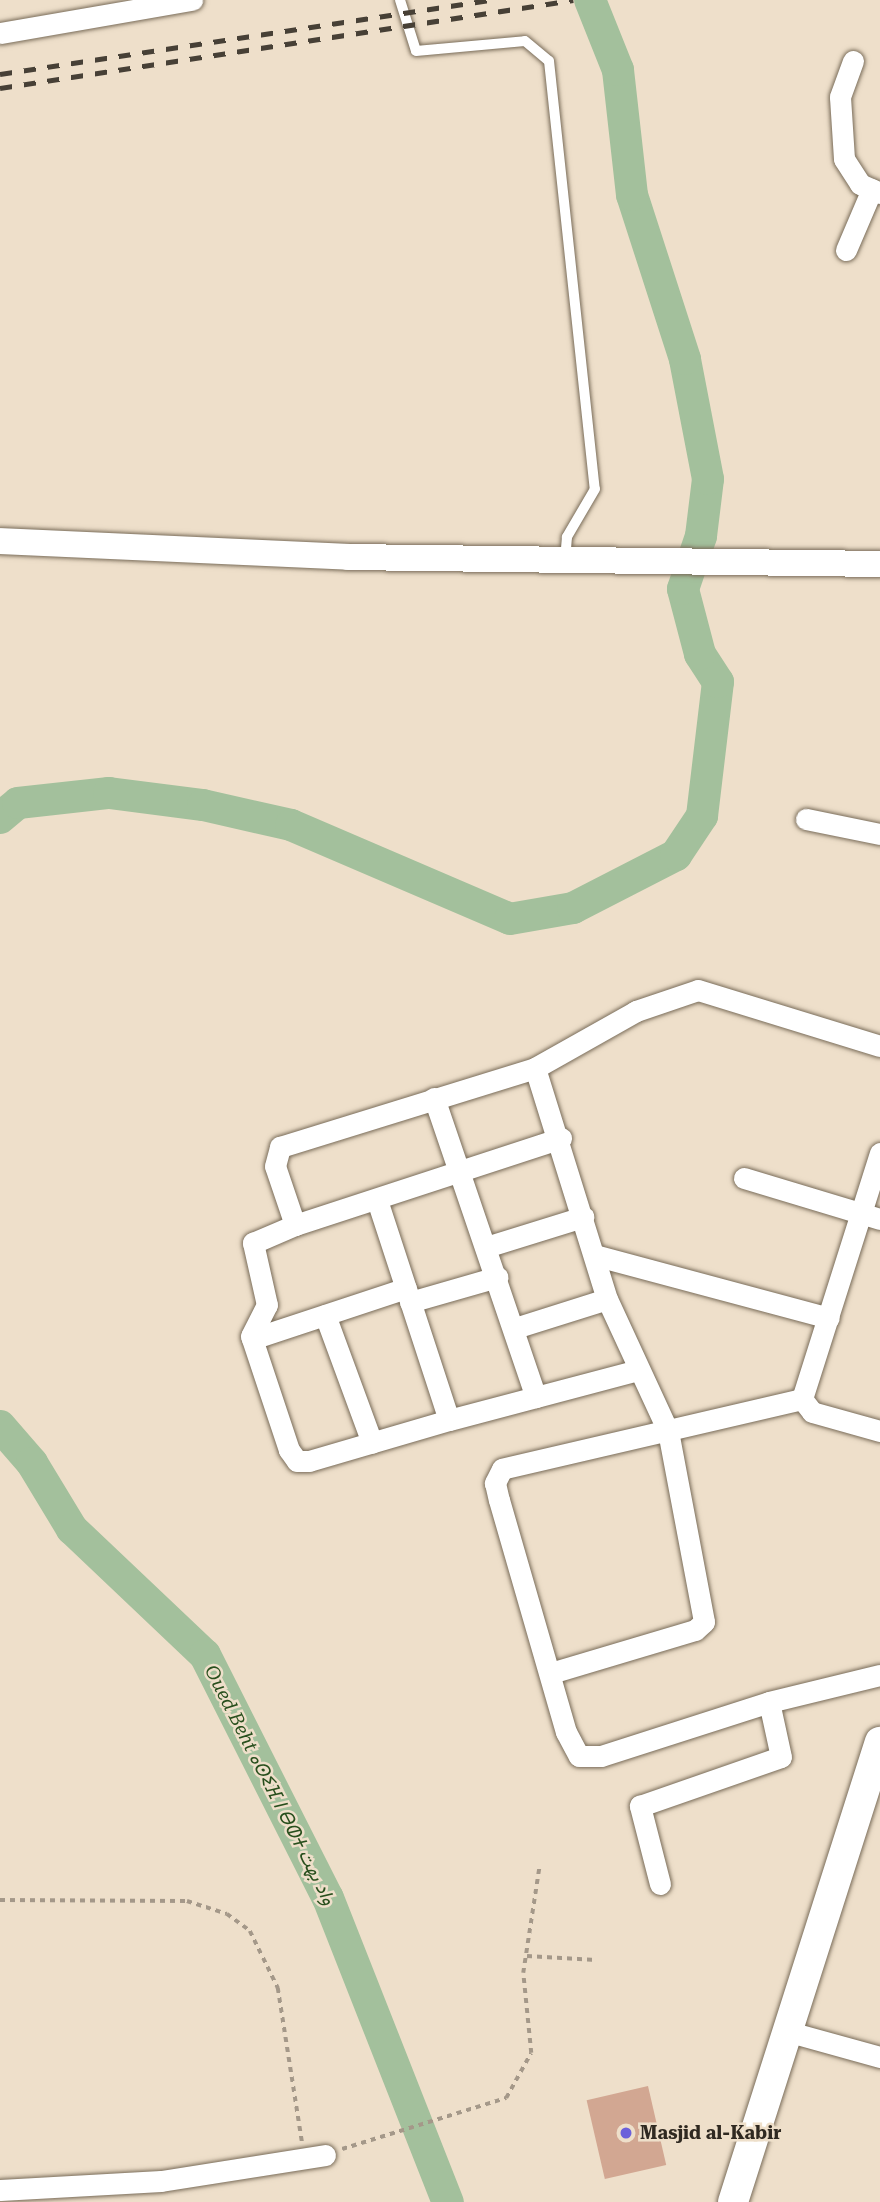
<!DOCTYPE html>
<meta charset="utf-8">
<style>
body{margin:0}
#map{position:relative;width:880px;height:2202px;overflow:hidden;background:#eedfca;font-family:"Roboto Serif",Vazirmatn,"Noto Sans Tifinagh",serif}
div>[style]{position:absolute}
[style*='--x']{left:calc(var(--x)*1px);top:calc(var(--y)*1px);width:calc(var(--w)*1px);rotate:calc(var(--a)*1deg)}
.river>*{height:32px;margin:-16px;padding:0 16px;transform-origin:16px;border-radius:16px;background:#a3c09c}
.building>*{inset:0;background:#d2a792;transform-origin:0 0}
.path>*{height:3.5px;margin-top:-1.75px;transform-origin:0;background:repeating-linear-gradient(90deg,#a49889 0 5px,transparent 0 10px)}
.roads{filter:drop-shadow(0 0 2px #796c59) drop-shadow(0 0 2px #796c59)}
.service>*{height:10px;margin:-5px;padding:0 5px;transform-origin:5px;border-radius:5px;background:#fff}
.minor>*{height:21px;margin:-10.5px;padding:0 10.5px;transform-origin:10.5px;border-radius:10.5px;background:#fff}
.tertiary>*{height:26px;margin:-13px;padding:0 13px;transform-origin:13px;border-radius:13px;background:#fff}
.secondary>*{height:30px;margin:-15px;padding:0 15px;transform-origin:15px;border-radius:15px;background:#fff}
.rail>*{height:5px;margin-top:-2.5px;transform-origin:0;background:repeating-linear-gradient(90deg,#474036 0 12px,transparent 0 24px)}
.dots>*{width:19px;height:19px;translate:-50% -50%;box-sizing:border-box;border:4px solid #eedfca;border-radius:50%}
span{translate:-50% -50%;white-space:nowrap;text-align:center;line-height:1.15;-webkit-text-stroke:5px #eedfca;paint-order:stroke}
.poi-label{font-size:18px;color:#2f2921;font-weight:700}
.left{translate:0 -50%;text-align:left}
.water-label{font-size:19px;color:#284f1d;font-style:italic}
</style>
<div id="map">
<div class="river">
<div style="--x:0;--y:818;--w:23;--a:-40"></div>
<div style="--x:18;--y:803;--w:92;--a:-6.3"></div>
<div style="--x:109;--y:793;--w:95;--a:7.3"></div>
<div style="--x:203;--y:805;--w:90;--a:12.8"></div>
<div style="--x:291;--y:825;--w:238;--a:23.2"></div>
<div style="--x:510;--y:919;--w:64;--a:-9.9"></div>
<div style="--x:573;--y:908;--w:116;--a:-27.2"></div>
<div style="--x:676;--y:855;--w:47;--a:-56.3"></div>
<div style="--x:702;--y:816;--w:135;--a:-83.2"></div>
<div style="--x:718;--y:682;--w:33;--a:-123"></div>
<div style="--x:700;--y:654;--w:67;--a:-104.7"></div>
<div style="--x:683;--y:589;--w:56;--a:-71.2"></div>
<div style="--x:701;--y:536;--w:57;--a:-83"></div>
<div style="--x:708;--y:479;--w:122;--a:-100.9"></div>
<div style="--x:685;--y:359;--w:172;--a:-107.9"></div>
<div style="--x:632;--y:195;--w:126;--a:-96.4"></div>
<div style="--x:618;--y:70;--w:75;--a:-111.8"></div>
<div style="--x:0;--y:1426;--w:49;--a:49.1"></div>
<div style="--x:32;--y:1463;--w:77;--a:58.8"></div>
<div style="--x:72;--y:1529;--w:183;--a:43.5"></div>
<div style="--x:205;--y:1655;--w:272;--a:63.2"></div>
<div style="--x:328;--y:1898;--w:327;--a:68.5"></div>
</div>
<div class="building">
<div style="left:648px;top:2086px;width:81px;height:63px;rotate:77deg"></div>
</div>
<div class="path">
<div style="--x:0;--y:1900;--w:187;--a:0.3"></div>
<div style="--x:187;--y:1901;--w:42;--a:18"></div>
<div style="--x:227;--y:1914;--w:29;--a:36"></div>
<div style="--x:250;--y:1931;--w:64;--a:63.8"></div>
<div style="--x:278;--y:1988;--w:156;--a:81.1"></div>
<div style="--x:527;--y:1956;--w:69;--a:3.3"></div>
<div style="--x:342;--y:2149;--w:172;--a:-17.3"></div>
<div style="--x:506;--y:2098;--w:51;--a:-60.9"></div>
<div style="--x:531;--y:2053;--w:80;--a:-95.7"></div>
<div style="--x:523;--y:1973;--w:106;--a:-81.3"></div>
</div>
<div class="roads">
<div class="service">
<div style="--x:400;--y:0;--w:53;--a:72.6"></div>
<div style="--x:416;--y:51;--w:109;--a:-5.2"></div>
<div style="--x:525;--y:41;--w:31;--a:40"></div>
<div style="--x:549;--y:61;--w:430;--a:83.9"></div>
<div style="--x:595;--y:489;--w:56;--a:120.3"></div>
<div style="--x:567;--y:537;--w:22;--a:95"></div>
</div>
<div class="minor">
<div style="--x:0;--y:33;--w:195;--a:-9.8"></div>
<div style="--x:853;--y:61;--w:38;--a:110"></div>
<div style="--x:840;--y:97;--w:62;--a:86.3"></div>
<div style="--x:844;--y:159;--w:30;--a:57"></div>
<div style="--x:860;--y:184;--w:22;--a:24"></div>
<div style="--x:846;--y:250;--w:66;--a:-66.9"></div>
<div style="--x:806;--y:819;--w:76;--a:11.5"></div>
<div style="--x:535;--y:1068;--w:242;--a:72.7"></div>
<div style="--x:607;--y:1299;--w:145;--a:65.2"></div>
<div style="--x:668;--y:1431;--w:194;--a:79.3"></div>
<div style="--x:704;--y:1622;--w:12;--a:138"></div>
<div style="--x:695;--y:1630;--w:150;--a:163.4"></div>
<div style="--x:434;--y:1098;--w:316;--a:71.2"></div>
<div style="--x:880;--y:1153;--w:258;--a:107.6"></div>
<div style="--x:802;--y:1399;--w:16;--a:52"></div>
<div style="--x:812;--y:1412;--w:71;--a:15.6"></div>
<div style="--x:744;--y:1178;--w:142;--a:16.8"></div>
<div style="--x:377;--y:1200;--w:231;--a:71.9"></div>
<div style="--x:449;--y:1420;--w:196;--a:-14.8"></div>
<div style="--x:295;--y:1225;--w:280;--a:-18.1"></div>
<div style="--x:486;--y:1247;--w:102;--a:-17.2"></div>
<div style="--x:594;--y:1255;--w:243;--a:15"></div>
<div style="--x:410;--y:1302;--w:91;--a:-16"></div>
<div style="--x:325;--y:1315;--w:136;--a:69.8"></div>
<div style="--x:515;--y:1328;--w:96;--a:-17.5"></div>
<div style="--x:252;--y:1339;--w:162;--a:-18.3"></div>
<div style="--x:802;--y:1399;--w:308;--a:166.9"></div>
<div style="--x:502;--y:1469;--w:16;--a:117"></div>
<div style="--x:495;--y:1483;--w:17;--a:77"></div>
<div style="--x:499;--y:1500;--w:241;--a:73.9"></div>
<div style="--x:566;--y:1732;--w:27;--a:62"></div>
<div style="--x:579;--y:1756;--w:22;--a:0"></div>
<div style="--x:601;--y:1756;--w:176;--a:-17.8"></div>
<div style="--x:769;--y:1702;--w:114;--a:-13.7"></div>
<div style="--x:449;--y:1420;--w:146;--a:163.7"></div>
<div style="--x:309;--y:1461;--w:12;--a:180"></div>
<div style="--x:297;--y:1461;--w:14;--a:-126"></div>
<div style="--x:289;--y:1450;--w:120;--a:-108.4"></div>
<div style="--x:251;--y:1336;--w:35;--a:-63"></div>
<div style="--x:267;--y:1305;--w:64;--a:-102.7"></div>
<div style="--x:253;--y:1243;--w:46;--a:-23.2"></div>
<div style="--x:295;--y:1225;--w:62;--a:-108.7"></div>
<div style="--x:275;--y:1166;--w:20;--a:-75"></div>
<div style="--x:280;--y:1147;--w:267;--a:-17.2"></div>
<div style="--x:535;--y:1068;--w:116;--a:-29.4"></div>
<div style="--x:636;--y:1011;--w:65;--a:-18.7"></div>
<div style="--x:698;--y:990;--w:190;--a:17.1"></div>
<div style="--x:660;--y:1884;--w:81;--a:-104.4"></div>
<div style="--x:640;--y:1806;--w:149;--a:-19.2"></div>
<div style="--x:781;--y:1757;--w:56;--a:-102.3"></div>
<div style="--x:786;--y:2031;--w:98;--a:15.5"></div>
<div style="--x:0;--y:2190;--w:161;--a:-3.2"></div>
<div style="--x:161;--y:2181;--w:166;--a:-9"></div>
</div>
<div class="tertiary">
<div style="--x:0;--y:541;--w:348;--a:2.6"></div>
<div style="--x:348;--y:557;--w:532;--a:0.75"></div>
</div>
<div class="secondary">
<div style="--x:733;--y:2202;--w:483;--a:-72.3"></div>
</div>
</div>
<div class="rail">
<div style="--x:0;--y:74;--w:497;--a:-8.6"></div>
<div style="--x:0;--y:88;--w:580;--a:-8.73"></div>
</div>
<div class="dots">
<div style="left:626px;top:2133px;background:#6c60da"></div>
</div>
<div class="poi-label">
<span class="left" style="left:640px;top:2133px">Masjid al-Kabir</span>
</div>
<div class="water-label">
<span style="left:270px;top:1785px;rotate:63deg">Oued Beht ⴰⵙⵉⴼ ⵏ ⴱⵀⵜ واد بهت</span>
</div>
</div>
